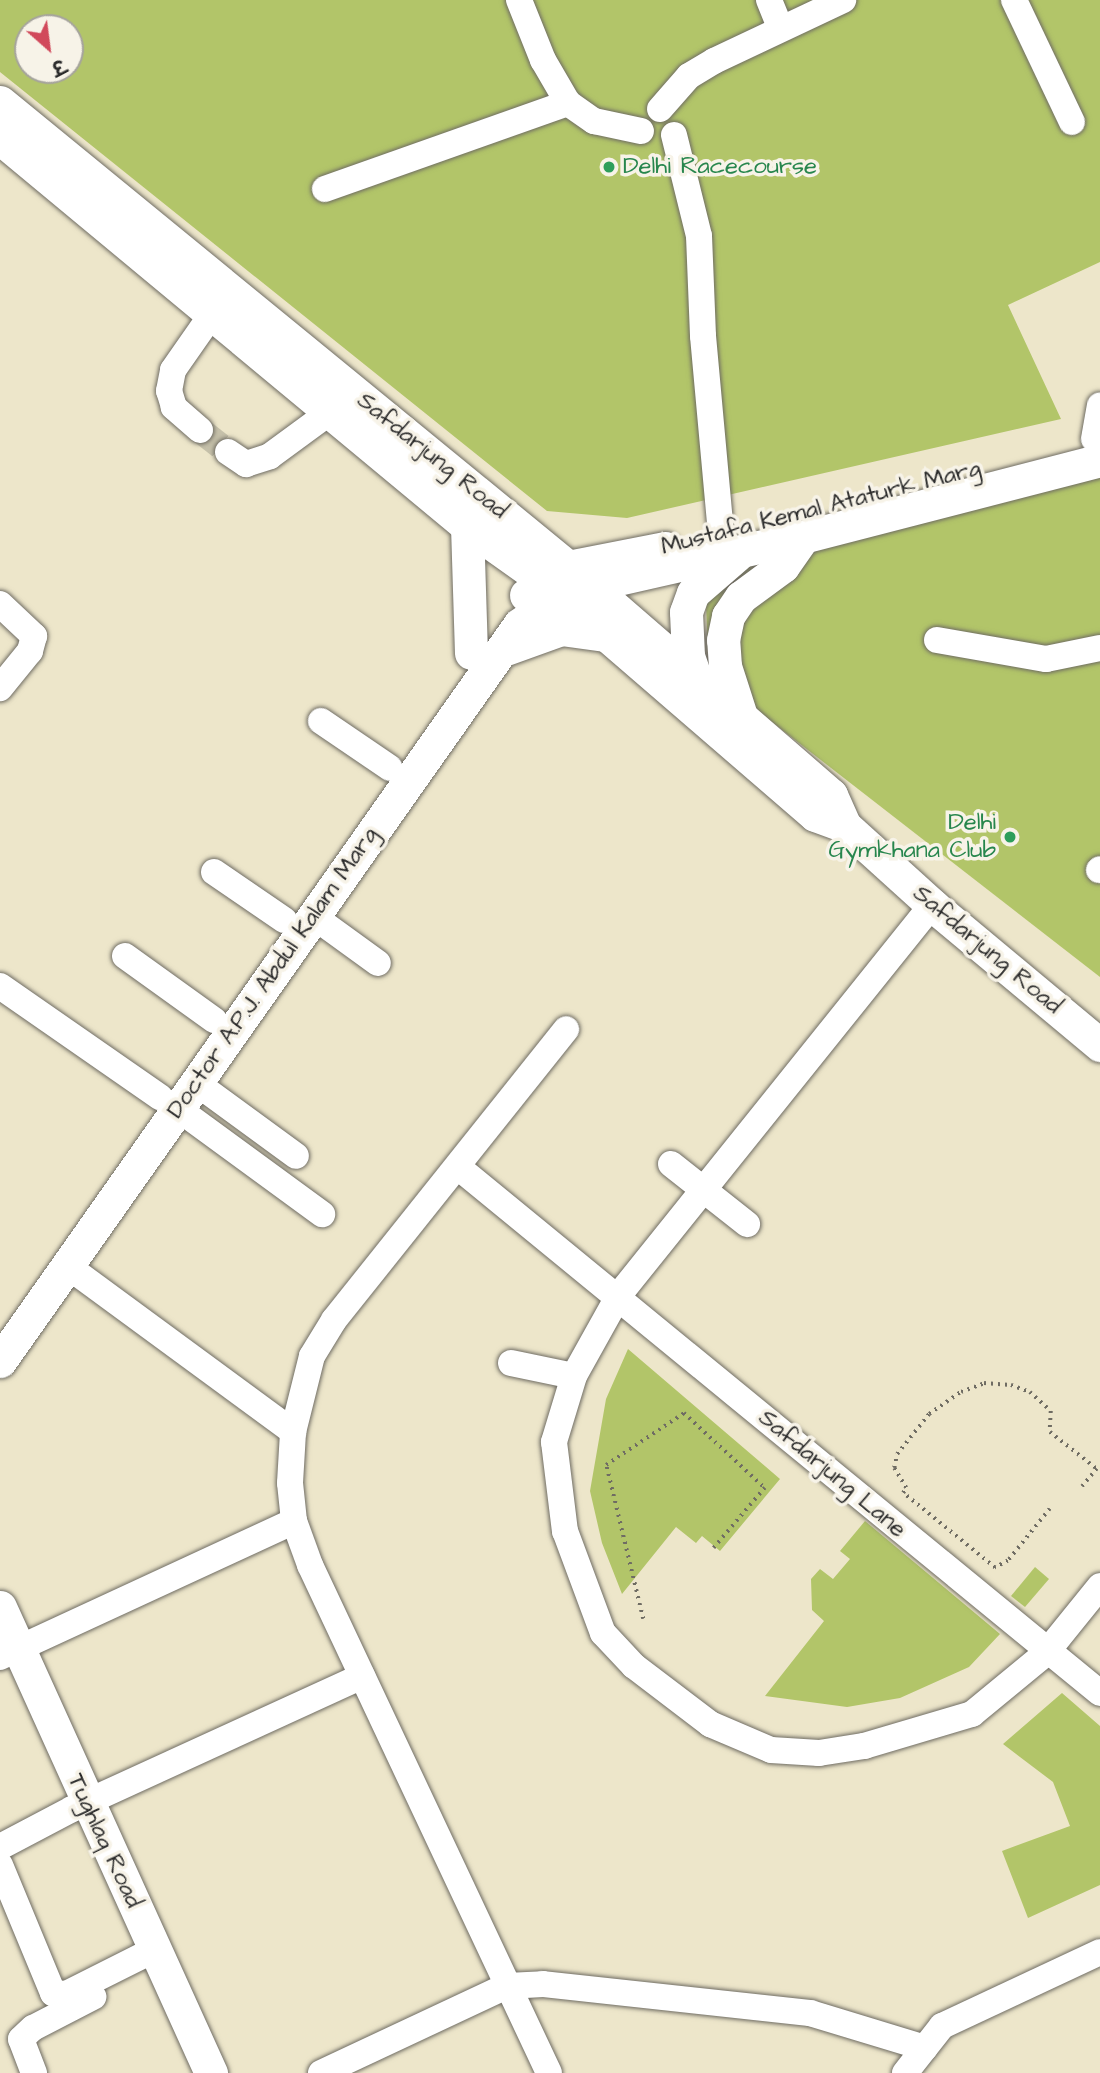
<!DOCTYPE html>
<html>
<head>
<meta charset="utf-8">
<style>
  body { margin:0 }
  #map { position:relative; width:1100px; height:2073px; overflow:hidden; background:#ede6ca; font-family:"Architects Daughter","Playpen Sans Deva",sans-serif }
  div>[style] { position:absolute }
  [style*='--x'] { left:calc(var(--x)*1px); top:calc(var(--y)*1px); width:calc(var(--w)*1px); rotate:calc(var(--a)*1deg) }
  .green>* { inset:0; background:#b2c569 }
  .minor-tunnel>* { height:26px; margin-top:-13px; transform-origin:0; background:repeating-linear-gradient(90deg,#c6c1aa 0 26px,transparent 0 39px) }
  .path>* { height:3.5px; margin-top:-1.75px; transform-origin:0; background:repeating-linear-gradient(90deg,#6f6c63 0 2px,transparent 0 7px) }
  .roads { filter:drop-shadow(0 0 2px #6f6c63) drop-shadow(0 0 2px #6f6c63) }
  .minor>* { height:26px; margin:-13px; padding:0 13px; transform-origin:13px; border-radius:13px; background:#fff }
  .major>* { height:33px; margin:-16.5px; padding:0 16.5px; transform-origin:16.5px; border-radius:16.5px; background:#fff }
  .dots>* { width:19px; height:19px; translate:-50% -50%; box-sizing:border-box; border:4px solid #f7f3e8; border-radius:50% }
  span { translate:-50% -50%; white-space:nowrap; text-align:center; line-height:1.15; -webkit-text-stroke:7px #f7f3e8; paint-order:stroke }
  .leisure-label { font-size:24px; color:#27864d }
  .left { translate:0 -50%; text-align:left }
  .right { translate:-100% -50%; text-align:right }
  .street-label { font-size:24px; color:#2b2b2b }
  .north { position:absolute; left:14px; top:14px; width:70px; height:70px; box-sizing:border-box; background:#f7f3e8; border:2px solid #a5a39c; border-radius:50%; rotate:152deg; font-size:19px; font-weight:700; line-height:28px; text-align:center; color:#2b2b2b }
  .north::after { content:''; display:block; margin:auto; width:24px; height:32px; background:#d1495b; clip-path:polygon(50% 0,100% 100%,50% 72%,0 100%) }
</style>
</head>
<body>
<div id="map">
  <div class="green">
    <div style="clip-path:polygon(evenodd,0 0,1100px 0,1100px 262px,1008px 305px,1061px 419px,627px 518px,547px 511px,0 72px,0 0,28px 28px,70px 28px,70px 70px,28px 70px,28px 28px)"></div>
    <div style="clip-path:polygon(1100px 475px,1100px 977px,741px 698px,708px 652px,706px 604px,742px 563px)"></div>
    <div style="clip-path:polygon(628px 1349px,780px 1479px,720px 1551px,702px 1536px,696px 1543px,676px 1527px,622px 1594px,602px 1543px,590px 1491px,606px 1399px)"></div>
    <div style="clip-path:polygon(865px 1521px,1000px 1634px,969px 1667px,900px 1698px,847px 1707px,765px 1696px,824px 1621px,812px 1610px,811px 1579px,820px 1569px,833px 1579px,850px 1559px,840px 1551px)"></div>
    <div style="clip-path:polygon(1035px 1567px,1049px 1579px,1025px 1607px,1011px 1596px)"></div>
    <div style="clip-path:polygon(1062px 1693px,1100px 1726px,1100px 1885px,1028px 1918px,1002px 1851px,1070px 1826px,1053px 1782px,1003px 1744px)"></div>
  </div>
  <div class="minor-tunnel">
    <div style="--x:200;--y:430;--w:36;--a:38"></div>
  </div>
  <div class="path">
    <div style="--x:1050;--y:1509;--w:67;--a:128.9"></div>
    <div style="--x:1008;--y:1561;--w:15;--a:152"></div>
    <div style="--x:995;--y:1568;--w:119;--a:-140.8"></div>
    <div style="--x:903;--y:1493;--w:6;--a:-59"></div>
    <div style="--x:906;--y:1488;--w:23;--a:-121"></div>
    <div style="--x:894;--y:1468;--w:14;--a:-78"></div>
    <div style="--x:897;--y:1454;--w:51;--a:-51.3"></div>
    <div style="--x:929;--y:1414;--w:39;--a:-35"></div>
    <div style="--x:961;--y:1392;--w:25;--a:-21"></div>
    <div style="--x:984;--y:1383;--w:27;--a:4"></div>
    <div style="--x:1011;--y:1385;--w:20;--a:20"></div>
    <div style="--x:1030;--y:1392;--w:28;--a:42"></div>
    <div style="--x:1051;--y:1411;--w:21;--a:93"></div>
    <div style="--x:1050;--y:1432;--w:60;--a:38.2"></div>
    <div style="--x:1097;--y:1469;--w:23;--a:130"></div>
    <div style="--x:643;--y:1619;--w:158;--a:-103.5"></div>
    <div style="--x:606;--y:1465;--w:94;--a:-33.7"></div>
    <div style="--x:684;--y:1413;--w:110;--a:42.8"></div>
    <div style="--x:765;--y:1488;--w:79;--a:130.4"></div>
  </div>
  <div class="roads">
    <div class="minor">
      <div style="--x:519;--y:0;--w:65;--a:68.2"></div>
      <div style="--x:543;--y:60;--w:50;--a:59.8"></div>
      <div style="--x:568;--y:103;--w:32;--a:35"></div>
      <div style="--x:594;--y:121;--w:48;--a:12"></div>
      <div style="--x:769;--y:0;--w:31;--a:68"></div>
      <div style="--x:1014;--y:0;--w:135;--a:64.6"></div>
      <div style="--x:660;--y:109;--w:44;--a:-48.7"></div>
      <div style="--x:689;--y:76;--w:29;--a:-31"></div>
      <div style="--x:714;--y:61;--w:143;--a:-25.3"></div>
      <div style="--x:674;--y:135;--w:104;--a:76.1"></div>
      <div style="--x:699;--y:236;--w:100;--a:87.7"></div>
      <div style="--x:703;--y:336;--w:199;--a:84.8"></div>
      <div style="--x:325;--y:189;--w:258;--a:-19.5"></div>
      <div style="--x:200;--y:430;--w:35;--a:-139"></div>
      <div style="--x:174;--y:407;--w:17;--a:-107"></div>
      <div style="--x:169;--y:391;--w:21;--a:-79"></div>
      <div style="--x:173;--y:370;--w:68;--a:-55.1"></div>
      <div style="--x:1094;--y:439;--w:34;--a:-80"></div>
      <div style="--x:228;--y:452;--w:22;--a:34"></div>
      <div style="--x:246;--y:464;--w:25;--a:-18"></div>
      <div style="--x:270;--y:456;--w:74;--a:-36.3"></div>
      <div style="--x:0;--y:604;--w:47;--a:43.3"></div>
      <div style="--x:34;--y:636;--w:16;--a:105"></div>
      <div style="--x:30;--y:651;--w:48;--a:129"></div>
      <div style="--x:937;--y:640;--w:111;--a:9.9"></div>
      <div style="--x:1046;--y:659;--w:55;--a:-11.5"></div>
      <div style="--x:321;--y:721;--w:83;--a:34.3"></div>
      <div style="--x:1099;--y:870;--w:1;--a:-45"></div>
      <div style="--x:214;--y:872;--w:85;--a:34.4"></div>
      <div style="--x:932;--y:905;--w:500;--a:128.75"></div>
      <div style="--x:619;--y:1295;--w:93;--a:119.1"></div>
      <div style="--x:574;--y:1376;--w:69;--a:106.9"></div>
      <div style="--x:554;--y:1442;--w:90;--a:83"></div>
      <div style="--x:565;--y:1531;--w:109;--a:69.6"></div>
      <div style="--x:603;--y:1633;--w:45;--a:46.8"></div>
      <div style="--x:634;--y:1666;--w:96;--a:37.3"></div>
      <div style="--x:710;--y:1724;--w:66;--a:23.1"></div>
      <div style="--x:771;--y:1750;--w:48;--a:3.6"></div>
      <div style="--x:819;--y:1753;--w:46;--a:-8.8"></div>
      <div style="--x:864;--y:1746;--w:113;--a:-16.5"></div>
      <div style="--x:972;--y:1714;--w:96;--a:-39.5"></div>
      <div style="--x:1046;--y:1653;--w:86;--a:-51.1"></div>
      <div style="--x:313;--y:916;--w:80;--a:35.9"></div>
      <div style="--x:125;--y:956;--w:110;--a:35.7"></div>
      <div style="--x:0;--y:986;--w:195;--a:34.8"></div>
      <div style="--x:195;--y:1082;--w:125;--a:36.2"></div>
      <div style="--x:177;--y:1108;--w:180;--a:36.2"></div>
      <div style="--x:671;--y:1164;--w:97;--a:38.3"></div>
      <div style="--x:458;--y:1167;--w:830;--a:39.33"></div>
      <div style="--x:66;--y:1265;--w:282;--a:36.3"></div>
      <div style="--x:511;--y:1363;--w:64;--a:11.7"></div>
      <div style="--x:294;--y:1521;--w:47;--a:70"></div>
      <div style="--x:310;--y:1565;--w:561;--a:64.8"></div>
      <div style="--x:0;--y:1657;--w:324;--a:-24.8"></div>
      <div style="--x:294;--y:1521;--w:38;--a:-96"></div>
      <div style="--x:290;--y:1483;--w:51;--a:-86.6"></div>
      <div style="--x:293;--y:1432;--w:78;--a:-76"></div>
      <div style="--x:312;--y:1356;--w:42;--a:-58.6"></div>
      <div style="--x:334;--y:1320;--w:372;--a:-51.4"></div>
      <div style="--x:0;--y:1847;--w:81;--a:-27.8"></div>
      <div style="--x:72;--y:1809;--w:319;--a:-24.6"></div>
      <div style="--x:0;--y:1865;--w:139;--a:67.5"></div>
      <div style="--x:53;--y:1993;--w:13;--a:4"></div>
      <div style="--x:66;--y:1994;--w:85;--a:-26.6"></div>
      <div style="--x:34;--y:2073;--w:36;--a:-111"></div>
      <div style="--x:21;--y:2039;--w:16;--a:-43"></div>
      <div style="--x:33;--y:2028;--w:68;--a:-27.3"></div>
      <div style="--x:321;--y:2073;--w:205;--a:-25.1"></div>
      <div style="--x:507;--y:1986;--w:36;--a:-3"></div>
      <div style="--x:543;--y:1984;--w:269;--a:6.2"></div>
      <div style="--x:810;--y:2013;--w:120;--a:16.9"></div>
      <div style="--x:905;--y:2073;--w:60;--a:-51.8"></div>
      <div style="--x:942;--y:2026;--w:174;--a:-25.1"></div>
    </div>
    <div class="major">
      <div style="--x:0;--y:102;--w:734;--a:39.31"></div>
      <div style="--x:568;--y:567;--w:348;--a:40.9"></div>
      <div style="--x:831;--y:795;--w:34;--a:66"></div>
      <div style="--x:845;--y:826;--w:118;--a:42.2"></div>
      <div style="--x:932;--y:905;--w:219;--a:39.8"></div>
      <div style="--x:0;--y:138;--w:607;--a:39.72"></div>
      <div style="--x:467;--y:526;--w:95;--a:35.5"></div>
      <div style="--x:544;--y:581;--w:358;--a:40.8"></div>
      <div style="--x:815;--y:815;--w:32;--a:20"></div>
      <div style="--x:467;--y:526;--w:127;--a:88.2"></div>
      <div style="--x:526;--y:595;--w:50;--a:-33.7"></div>
      <div style="--x:568;--y:567;--w:99;--a:-11.1"></div>
      <div style="--x:503;--y:650;--w:62;--a:-19.9"></div>
      <div style="--x:561;--y:629;--w:44;--a:7.8"></div>
      <div style="--x:697;--y:682;--w:28;--a:-109"></div>
      <div style="--x:688;--y:656;--w:44;--a:-92.6"></div>
      <div style="--x:686;--y:612;--w:20;--a:-70"></div>
      <div style="--x:693;--y:593;--w:58;--a:-40.8"></div>
      <div style="--x:742;--y:719;--w:56;--a:-107.8"></div>
      <div style="--x:725;--y:666;--w:26;--a:-94"></div>
      <div style="--x:723;--y:640;--w:25;--a:-78"></div>
      <div style="--x:728;--y:616;--w:23;--a:-56"></div>
      <div style="--x:741;--y:597;--w:52;--a:-36.4"></div>
      <div style="--x:783;--y:566;--w:35;--a:-55"></div>
      <div style="--x:0;--y:1361;--w:901;--a:-54.81"></div>
      <div style="--x:519;--y:625;--w:49;--a:-36.6"></div>
      <div style="--x:558;--y:596;--w:31;--a:-19"></div>
      <div style="--x:587;--y:586;--w:221;--a:-12.8"></div>
      <div style="--x:803;--y:537;--w:307;--a:-14.5"></div>
      <div style="--x:0;--y:1607;--w:512;--a:65.64"></div>
    </div>
  </div>
  <div class="dots">
    <div style="left:609px;top:167px;background:#2e9e5b"></div>
    <div style="left:1010px;top:837px;background:#2e9e5b"></div>
  </div>
  <div class="leisure-label">
    <span class="left" style="left:623px;top:167px">Delhi Racecourse</span>
    <span class="right" style="left:996px;top:837px">Delhi<br>Gymkhana Club</span>
  </div>
  <div class="street-label">
    <span style="left:432px;top:456px;rotate:39deg">Safdarjung Road</span>
    <span style="left:821px;top:508px;rotate:-14deg">Mustafa Kemal Ataturk Marg</span>
    <span style="left:987px;top:950px;rotate:40deg">Safdarjung Road</span>
    <span style="left:273px;top:973px;rotate:-55deg">Doctor A.P.J. Abdul Kalam Marg</span>
    <span style="left:832px;top:1474px;rotate:40deg">Safdarjung Lane</span>
    <span style="left:104px;top:1841px;rotate:65deg">Tughlaq Road</span>
  </div>
  <div class="north">उ</div>
</div>
</body>
</html>
